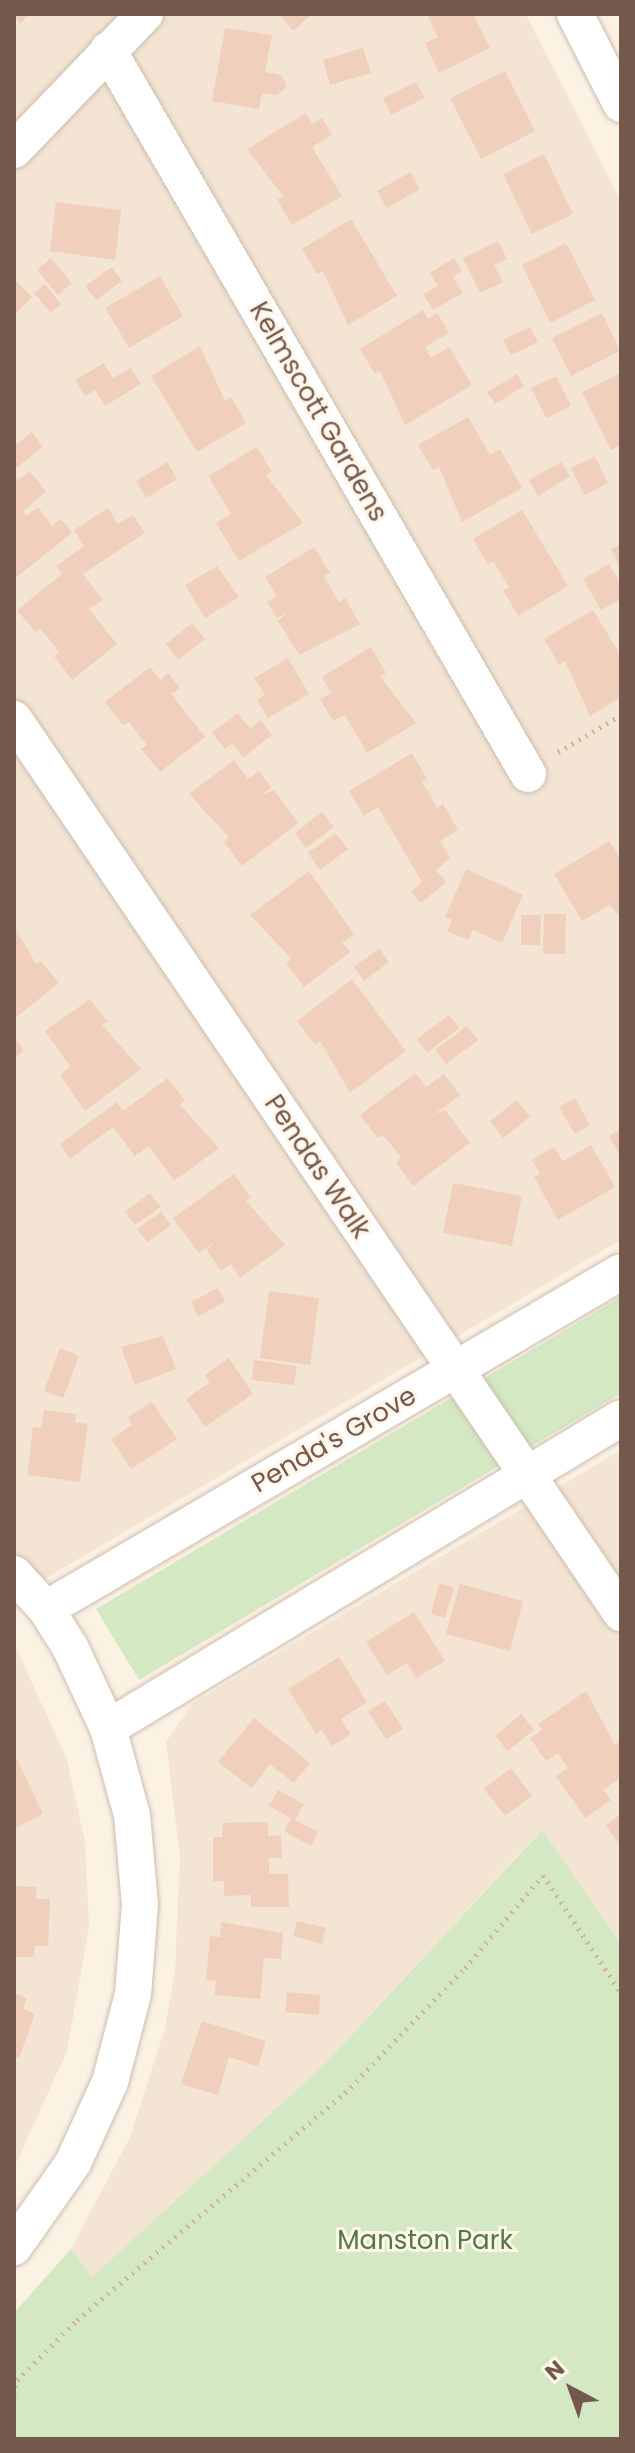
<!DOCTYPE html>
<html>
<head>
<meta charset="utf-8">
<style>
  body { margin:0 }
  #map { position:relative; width:635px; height:2453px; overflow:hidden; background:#fbf2e4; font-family:Poppins,sans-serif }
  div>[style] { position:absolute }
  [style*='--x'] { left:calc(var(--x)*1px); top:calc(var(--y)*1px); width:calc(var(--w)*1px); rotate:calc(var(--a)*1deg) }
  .residential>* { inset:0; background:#f3e4d3 }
  .green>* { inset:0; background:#d3e8c3 }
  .building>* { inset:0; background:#f0d0bd }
  .path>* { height:5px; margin-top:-2.5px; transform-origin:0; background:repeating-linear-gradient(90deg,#d4b4a0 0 2px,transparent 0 8px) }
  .roads { filter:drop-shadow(0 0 2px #cebcae) drop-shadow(0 0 2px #cebcae) }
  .street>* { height:36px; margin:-18px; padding:0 18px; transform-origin:18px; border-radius:18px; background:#fff }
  span { translate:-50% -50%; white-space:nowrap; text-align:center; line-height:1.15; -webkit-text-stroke:6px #fef6ea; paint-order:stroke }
  .street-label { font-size:26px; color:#73584b }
  .park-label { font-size:26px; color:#547843 }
  .frame { position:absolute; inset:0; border:16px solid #73584b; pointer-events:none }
  .north { position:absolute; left:531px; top:2349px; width:80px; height:80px; -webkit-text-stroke:6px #fef6ea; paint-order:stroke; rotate:319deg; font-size:22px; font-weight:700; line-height:32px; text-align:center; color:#73584b }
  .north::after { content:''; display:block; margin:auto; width:28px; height:36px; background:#73584b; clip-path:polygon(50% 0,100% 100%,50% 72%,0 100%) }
</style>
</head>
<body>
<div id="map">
  <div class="residential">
    <div style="clip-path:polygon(14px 14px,526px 14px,621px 202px,621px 1240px,14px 1597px)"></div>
    <div style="clip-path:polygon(621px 1450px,621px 1944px,541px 1830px,322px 2067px,92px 2278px,71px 2249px,130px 2137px,165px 2028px,175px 1971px,180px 1856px,166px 1742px,193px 1703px)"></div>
    <div style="clip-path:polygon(14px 1643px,67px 1760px,85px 1842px,89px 1927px,67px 2051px,14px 2168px)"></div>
  </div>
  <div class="green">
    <div style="clip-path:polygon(621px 1297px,621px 1393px,139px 1680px,96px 1609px)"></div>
    <div style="clip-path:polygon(542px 1830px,621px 1944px,621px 2439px,14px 2439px,14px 2313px,71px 2249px,92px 2277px,322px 2067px)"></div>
  </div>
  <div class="building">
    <div style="clip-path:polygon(14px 14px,30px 14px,20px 24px)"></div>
    <div style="clip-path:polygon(279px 14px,312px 14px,293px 31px)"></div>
    <div style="clip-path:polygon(427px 14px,473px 14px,490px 48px,439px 73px,425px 43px,438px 37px)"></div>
    <div style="clip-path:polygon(225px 28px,272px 35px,265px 72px,281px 75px,287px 86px,277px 95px,262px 93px,259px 109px,212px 101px)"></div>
    <div style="clip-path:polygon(363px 48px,371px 73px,330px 85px,323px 60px)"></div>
    <div style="clip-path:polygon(505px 71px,535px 131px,481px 159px,450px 98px)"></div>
    <div style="clip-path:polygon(416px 82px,425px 98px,391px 115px,383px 98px)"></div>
    <div style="clip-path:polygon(306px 113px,312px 124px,322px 118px,332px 135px,312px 147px,342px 196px,292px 225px,277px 200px,283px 196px,247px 149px)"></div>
    <div style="clip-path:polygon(544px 154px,573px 214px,532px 234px,503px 174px)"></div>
    <div style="clip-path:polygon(410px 172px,420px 189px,387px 208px,377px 191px)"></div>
    <div style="clip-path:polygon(56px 202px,121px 210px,115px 260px,50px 251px)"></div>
    <div style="clip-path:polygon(351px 219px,397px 296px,348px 325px,323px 271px,317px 274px,302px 249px)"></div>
    <div style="clip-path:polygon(498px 241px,507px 259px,494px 265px,503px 282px,480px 293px,463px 258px)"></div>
    <div style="clip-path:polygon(566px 243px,595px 300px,550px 323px,522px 265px)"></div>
    <div style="clip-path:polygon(51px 258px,72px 283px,58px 295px,37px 270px)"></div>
    <div style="clip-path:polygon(454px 258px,462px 271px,453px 277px,463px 293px,433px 310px,423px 294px,438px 286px,430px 273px)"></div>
    <div style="clip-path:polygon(112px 267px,122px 281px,96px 300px,85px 286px)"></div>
    <div style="clip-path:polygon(160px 276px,183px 316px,129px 348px,105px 308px)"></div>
    <div style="clip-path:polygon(14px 279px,32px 297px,14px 315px)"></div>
    <div style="clip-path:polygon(45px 284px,61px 304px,51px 313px,34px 293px)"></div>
    <div style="clip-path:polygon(423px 310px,428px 319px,437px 313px,449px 333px,425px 347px,431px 358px,449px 347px,472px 385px,405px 425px,380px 371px,375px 374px,360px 349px)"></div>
    <div style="clip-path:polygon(602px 313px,620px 351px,571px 376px,552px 338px)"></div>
    <div style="clip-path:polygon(530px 327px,538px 342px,511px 355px,503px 340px)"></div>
    <div style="clip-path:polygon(200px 346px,225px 401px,231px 397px,246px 423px,197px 452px,151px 376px)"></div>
    <div style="clip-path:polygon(104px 363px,113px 378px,131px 368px,141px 384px,105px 406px,95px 390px,85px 396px,75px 380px)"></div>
    <div style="clip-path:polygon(621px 373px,621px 445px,611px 450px,582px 392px)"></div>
    <div style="clip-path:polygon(517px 374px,524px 386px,495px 404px,487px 392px)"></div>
    <div style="clip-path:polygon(556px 376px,571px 406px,546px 418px,531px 388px)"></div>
    <div style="clip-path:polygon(468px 417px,490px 455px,500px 449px,522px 488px,462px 522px,439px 467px,433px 470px,418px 445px)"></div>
    <div style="clip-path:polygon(32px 432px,43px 447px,16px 468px,14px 446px)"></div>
    <div style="clip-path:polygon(257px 447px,272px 472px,266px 475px,303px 523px,239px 561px,216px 523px,231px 514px,208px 476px)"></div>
    <div style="clip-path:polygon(595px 456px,608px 483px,584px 495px,571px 468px)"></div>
    <div style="clip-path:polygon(167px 462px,177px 479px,146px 498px,136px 481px)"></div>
    <div style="clip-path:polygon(561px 462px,570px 476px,538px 496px,529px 480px)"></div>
    <div style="clip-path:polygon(30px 471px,46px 491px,23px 512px,26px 516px,38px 507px,52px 526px,61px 519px,72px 533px,14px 579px,14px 474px,18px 480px)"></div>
    <div style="clip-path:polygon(108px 508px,118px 524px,133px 515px,145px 533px,83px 574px,103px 600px,89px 609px,117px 644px,72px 680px,54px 656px,59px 652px,49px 639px,40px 629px,36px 633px,17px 610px,62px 574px,56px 566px,84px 546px,74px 530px)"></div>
    <div style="clip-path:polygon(522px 510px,568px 586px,518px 616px,503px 590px,509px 587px,493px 561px,488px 565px,473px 539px)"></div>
    <div style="clip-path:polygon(621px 544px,621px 568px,611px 549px)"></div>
    <div style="clip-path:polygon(314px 547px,330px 573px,324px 576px,331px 589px,339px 602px,345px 598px,360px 624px,299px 655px,278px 621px,287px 612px,277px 618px,267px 602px,277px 596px,265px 577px)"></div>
    <div style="clip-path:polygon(609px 564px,621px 584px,621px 599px,601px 610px,583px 579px)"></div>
    <div style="clip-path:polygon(217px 566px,239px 597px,205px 618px,185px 585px)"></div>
    <div style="clip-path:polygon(593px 610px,621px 656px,621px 697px,590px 716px,565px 661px,559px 665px,544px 639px)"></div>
    <div style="clip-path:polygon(192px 623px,205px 639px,178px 660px,166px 644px)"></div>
    <div style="clip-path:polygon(371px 647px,386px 673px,380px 676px,416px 723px,367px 753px,345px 715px,333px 721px,320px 699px,331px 693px,322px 677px)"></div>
    <div style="clip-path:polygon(288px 658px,309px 694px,268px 718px,257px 700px,265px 695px,254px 678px)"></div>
    <div style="clip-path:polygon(150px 667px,160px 680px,168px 673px,180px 688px,171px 694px,205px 737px,160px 772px,141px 749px,147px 745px,138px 734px,129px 722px,123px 725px,105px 702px)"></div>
    <div style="clip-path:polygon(238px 713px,250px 729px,261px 720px,272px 735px,243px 758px,232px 743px,225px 749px,212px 733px)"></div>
    <div style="clip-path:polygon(412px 753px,427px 779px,422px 782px,430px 795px,437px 808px,443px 804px,458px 830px,440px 841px,450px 858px,436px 870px,446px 882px,421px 903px,411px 892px,422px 882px,378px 807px,364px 816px,349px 791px)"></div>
    <div style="clip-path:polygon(234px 760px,248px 779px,259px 771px,271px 787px,261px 796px,274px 790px,298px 823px,242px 866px,224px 842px,229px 837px,189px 794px)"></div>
    <div style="clip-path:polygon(322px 812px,334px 827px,306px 848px,295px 833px)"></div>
    <div style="clip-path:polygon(335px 833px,348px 849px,320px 870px,308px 853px)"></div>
    <div style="clip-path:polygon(609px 841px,621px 861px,621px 918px,610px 905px,582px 921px,554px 874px)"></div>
    <div style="clip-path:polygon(466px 869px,523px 895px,502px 943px,473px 930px,468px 940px,447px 931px,452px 920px,445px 917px)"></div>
    <div style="clip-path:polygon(309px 871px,354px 934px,342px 943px,350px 952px,304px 987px,286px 963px,291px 958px,250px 915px)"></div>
    <div style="clip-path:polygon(544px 914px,566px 914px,565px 954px,543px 954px)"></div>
    <div style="clip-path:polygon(521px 915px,541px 915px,540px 945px,521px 945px)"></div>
    <div style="clip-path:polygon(14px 926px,36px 964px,41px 961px,59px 983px,15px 1018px)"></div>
    <div style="clip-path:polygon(379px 948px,389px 962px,364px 981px,354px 967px)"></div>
    <div style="clip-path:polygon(352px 979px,406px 1051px,350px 1093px,320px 1041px,315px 1045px,297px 1021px)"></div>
    <div style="clip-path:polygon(90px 999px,107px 1022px,102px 1025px,141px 1069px,85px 1111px,60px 1075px,70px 1066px,45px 1031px)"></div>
    <div style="clip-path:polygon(449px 1015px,459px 1028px,427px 1053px,417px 1039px)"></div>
    <div style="clip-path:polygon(467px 1026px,478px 1040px,446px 1064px,435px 1050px)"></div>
    <div style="clip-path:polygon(14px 1037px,24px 1050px,14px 1059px)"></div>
    <div style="clip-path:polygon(415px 1073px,426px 1087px,444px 1074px,460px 1095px,432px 1116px,445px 1110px,470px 1143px,413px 1186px,396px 1162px,401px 1158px,392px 1146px,383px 1135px,378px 1138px,360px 1115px)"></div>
    <div style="clip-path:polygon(168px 1078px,185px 1101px,180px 1105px,219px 1148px,174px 1181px,149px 1146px,135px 1156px,113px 1127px,70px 1159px,60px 1144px,117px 1102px,123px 1111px)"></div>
    <div style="clip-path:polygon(575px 1098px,590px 1125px,575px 1134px,559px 1107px)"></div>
    <div style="clip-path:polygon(517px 1100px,530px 1117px,503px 1138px,490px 1121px)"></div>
    <div style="clip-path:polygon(621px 1129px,621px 1158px,609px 1136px)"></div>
    <div style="clip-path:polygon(591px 1145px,615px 1187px,558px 1220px,534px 1177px,540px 1174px,532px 1160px,554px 1147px,563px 1161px)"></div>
    <div style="clip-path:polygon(234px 1174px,251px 1198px,246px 1201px,285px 1245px,240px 1278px,231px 1264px,221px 1271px,207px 1250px,214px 1242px,199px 1253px,173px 1218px)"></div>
    <div style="clip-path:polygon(453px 1183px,522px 1196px,512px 1246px,443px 1233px)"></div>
    <div style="clip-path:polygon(150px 1193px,161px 1207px,135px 1225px,125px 1212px)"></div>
    <div style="clip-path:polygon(161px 1212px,171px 1225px,147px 1242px,137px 1229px)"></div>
    <div style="clip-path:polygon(218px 1288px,225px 1302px,198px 1316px,191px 1302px)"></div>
    <div style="clip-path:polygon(269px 1291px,319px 1298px,310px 1365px,260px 1358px)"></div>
    <div style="clip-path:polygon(163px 1336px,176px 1369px,135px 1385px,121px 1347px)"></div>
    <div style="clip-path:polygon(60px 1348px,79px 1356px,63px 1398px,44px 1391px)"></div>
    <div style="clip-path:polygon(229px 1358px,253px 1394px,205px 1427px,186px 1399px,210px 1382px,205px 1375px)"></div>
    <div style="clip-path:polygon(254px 1360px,297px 1366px,294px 1385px,252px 1380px)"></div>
    <div style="clip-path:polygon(152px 1402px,177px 1439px,131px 1469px,111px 1439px,132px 1425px,128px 1417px)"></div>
    <div style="clip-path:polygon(44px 1410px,76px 1414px,75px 1422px,88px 1424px,80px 1482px,27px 1475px,33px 1427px,41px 1428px)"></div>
    <div style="clip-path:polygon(439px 1583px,454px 1587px,445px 1618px,431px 1614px)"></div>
    <div style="clip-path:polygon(460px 1584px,523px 1601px,510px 1651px,446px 1634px)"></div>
    <div style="clip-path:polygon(414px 1612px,445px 1661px,416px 1678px,407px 1663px,387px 1675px,366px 1642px)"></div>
    <div style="clip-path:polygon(339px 1657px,367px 1702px,341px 1719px,351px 1734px,332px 1746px,322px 1730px,316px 1734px,288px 1689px)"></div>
    <div style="clip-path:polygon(586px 1691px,615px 1745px,621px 1740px,621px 1777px,603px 1790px,611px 1800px,585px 1818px,556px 1776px,568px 1768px,558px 1753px,546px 1761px,530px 1738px,542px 1730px,538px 1724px)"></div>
    <div style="clip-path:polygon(385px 1701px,403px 1729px,386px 1739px,368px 1711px)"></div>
    <div style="clip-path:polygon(521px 1714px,534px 1730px,508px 1751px,495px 1736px)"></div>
    <div style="clip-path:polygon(254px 1718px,310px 1763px,294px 1783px,270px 1764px,252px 1788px,218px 1762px)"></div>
    <div style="clip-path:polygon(14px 1753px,43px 1814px,14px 1829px)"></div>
    <div style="clip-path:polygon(511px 1768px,532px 1796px,505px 1816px,484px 1789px)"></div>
    <div style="clip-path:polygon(278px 1790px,304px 1804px,295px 1820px,318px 1832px,311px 1846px,284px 1831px,291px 1818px,269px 1806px)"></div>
    <div style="clip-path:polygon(621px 1814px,621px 1847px,606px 1825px)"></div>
    <div style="clip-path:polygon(268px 1822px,268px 1836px,281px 1835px,282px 1858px,269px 1858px,269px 1874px,288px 1874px,289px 1907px,251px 1907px,251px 1895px,224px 1896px,224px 1881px,213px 1881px,213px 1837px,222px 1837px,223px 1823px)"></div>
    <div style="clip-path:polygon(14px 1886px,37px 1887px,36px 1899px,50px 1899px,48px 1946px,35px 1946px,34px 1957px,14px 1957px)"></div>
    <div style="clip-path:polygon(297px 1921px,326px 1928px,322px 1944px,293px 1936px)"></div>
    <div style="clip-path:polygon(221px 1922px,283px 1933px,281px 1959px,264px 1958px,260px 1999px,215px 1995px,216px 1981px,206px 1980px,210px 1936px,220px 1937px)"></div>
    <div style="clip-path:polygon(287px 1992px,320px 1995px,319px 2015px,285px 2012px)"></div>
    <div style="clip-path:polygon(14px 1993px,27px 1998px,23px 2009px,35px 2014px,19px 2058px,14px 2056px)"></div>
    <div style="clip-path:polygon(202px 2021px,266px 2041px,258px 2066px,229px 2057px,218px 2095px,181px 2084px)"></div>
  </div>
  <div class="path">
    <div style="--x:558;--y:752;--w:73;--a:-30.4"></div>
    <div style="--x:14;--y:2395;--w:15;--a:-79"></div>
    <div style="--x:17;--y:2380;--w:85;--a:-45"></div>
    <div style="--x:77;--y:2320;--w:351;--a:-40.3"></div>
    <div style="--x:345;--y:2093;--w:173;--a:-46.2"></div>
    <div style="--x:465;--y:1968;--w:121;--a:-50"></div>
    <div style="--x:543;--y:1875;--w:141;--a:56.5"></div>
  </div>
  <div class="roads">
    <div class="street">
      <div style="--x:575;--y:14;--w:101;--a:62.9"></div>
      <div style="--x:108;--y:50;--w:837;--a:59.88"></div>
      <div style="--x:14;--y:150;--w:189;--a:-46.1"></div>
      <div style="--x:14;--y:719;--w:1081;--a:55.82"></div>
      <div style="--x:14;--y:1574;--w:47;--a:47.6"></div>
      <div style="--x:46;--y:1609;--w:45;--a:57.7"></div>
      <div style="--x:70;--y:1647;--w:89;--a:64.9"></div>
      <div style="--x:108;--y:1728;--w:90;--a:74.6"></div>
      <div style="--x:132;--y:1815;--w:89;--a:84.9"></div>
      <div style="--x:140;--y:1904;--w:90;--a:94.4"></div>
      <div style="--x:133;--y:1994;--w:91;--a:104.6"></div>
      <div style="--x:110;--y:2082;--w:89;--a:114.6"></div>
      <div style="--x:73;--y:2163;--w:103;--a:125.1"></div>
      <div style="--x:46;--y:1609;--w:666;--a:-30.37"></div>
      <div style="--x:108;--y:1728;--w:599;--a:-31.14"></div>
    </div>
  </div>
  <div class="street-label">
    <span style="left:318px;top:412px;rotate:60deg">Kelmscott Gardens</span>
    <span style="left:317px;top:1167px;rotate:56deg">Pendas Walk</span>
    <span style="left:334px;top:1440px;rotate:-30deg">Penda's Grove</span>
  </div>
  <div class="park-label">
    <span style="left:425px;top:2241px">Manston Park</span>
  </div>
  <div class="frame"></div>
  <div class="north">N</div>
</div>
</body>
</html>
